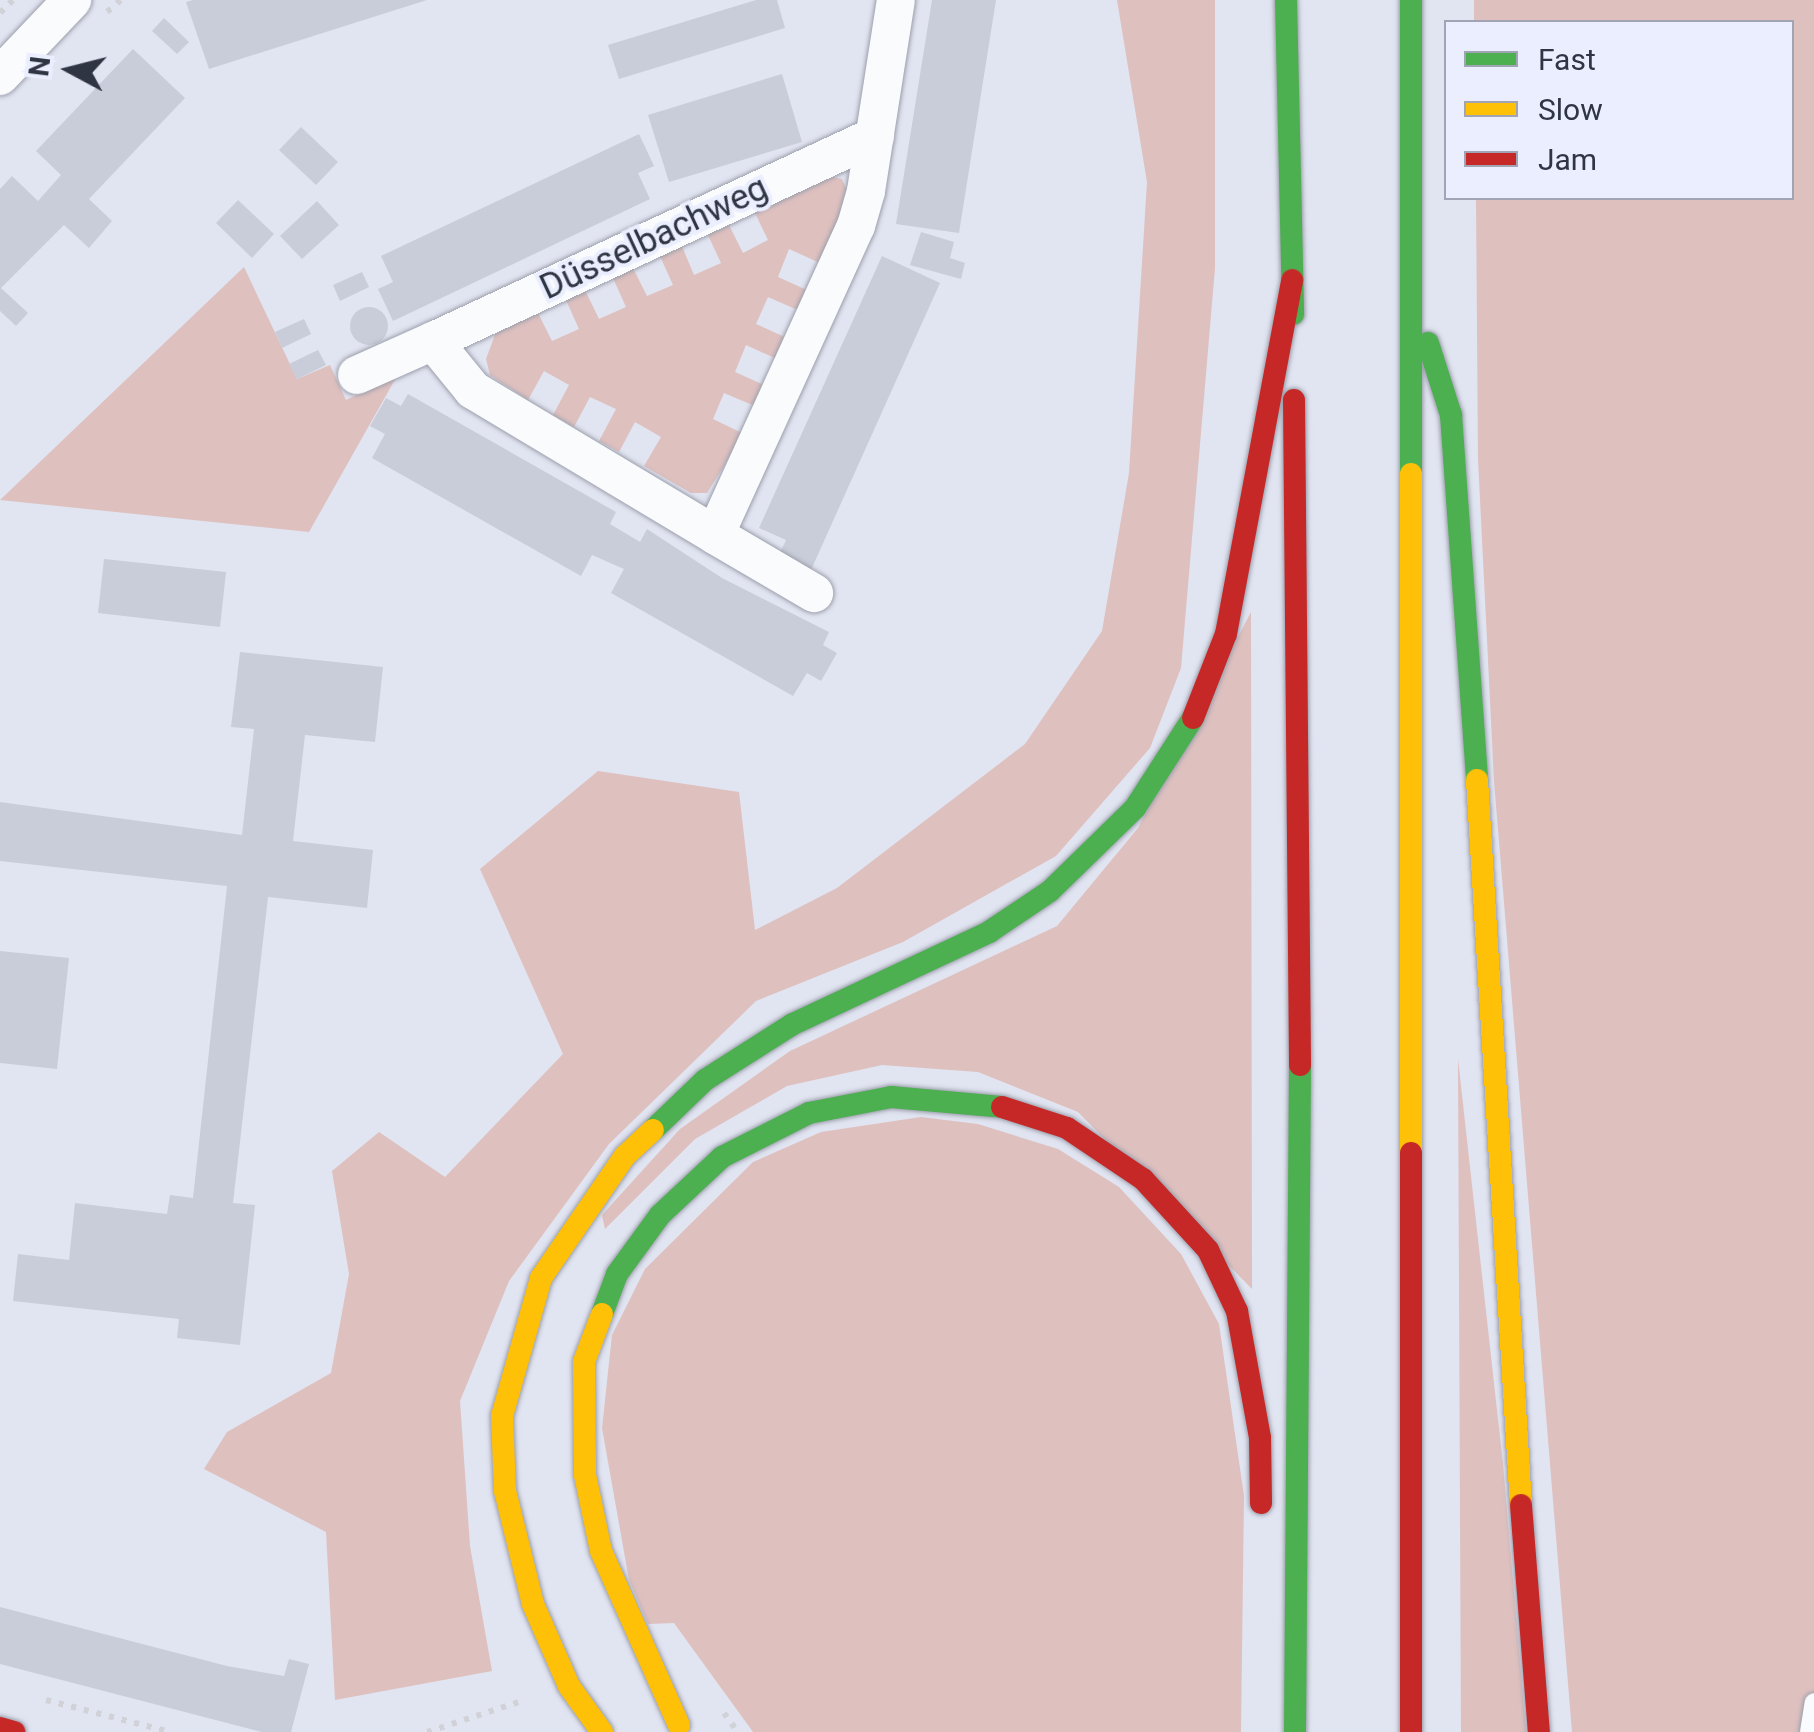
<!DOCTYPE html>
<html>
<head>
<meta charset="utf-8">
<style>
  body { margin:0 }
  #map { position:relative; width:1814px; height:1732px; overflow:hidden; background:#e1e4f1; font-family:Roboto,sans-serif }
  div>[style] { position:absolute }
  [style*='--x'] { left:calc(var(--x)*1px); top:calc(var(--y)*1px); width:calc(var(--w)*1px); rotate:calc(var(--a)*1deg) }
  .green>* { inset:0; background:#dec0bf }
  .building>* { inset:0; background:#c9cdda }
  .round { border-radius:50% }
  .path>* { height:6px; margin-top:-3px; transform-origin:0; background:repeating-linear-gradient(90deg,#d1d2d7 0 5px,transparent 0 13px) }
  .roads { filter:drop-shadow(0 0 2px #9c9fab) drop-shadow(0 0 2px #9c9fab) }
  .lane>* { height:18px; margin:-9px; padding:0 9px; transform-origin:9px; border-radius:9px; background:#fafbfd }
  .street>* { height:38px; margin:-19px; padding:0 19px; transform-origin:19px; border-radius:19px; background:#fafbfd }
  .fast>* { height:22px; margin:-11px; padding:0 11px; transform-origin:11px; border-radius:11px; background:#4caf50 }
  .slow>* { height:22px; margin:-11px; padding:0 11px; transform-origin:11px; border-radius:11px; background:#ffc107 }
  .jam>* { height:22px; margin:-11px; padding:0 11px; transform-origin:11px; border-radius:11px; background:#c62828 }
  span { translate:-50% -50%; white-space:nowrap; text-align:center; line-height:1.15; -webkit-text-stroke:8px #eaeefe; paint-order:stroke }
  .street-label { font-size:35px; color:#303544 }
  .legend { position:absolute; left:1444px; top:20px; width:350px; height:180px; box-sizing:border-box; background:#eaeefe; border:2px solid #a0a4b4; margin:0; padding:12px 18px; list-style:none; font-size:30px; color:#303544 }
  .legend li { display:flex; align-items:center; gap:20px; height:50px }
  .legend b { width:50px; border:2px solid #a0a4b4 }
  .north { position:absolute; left:20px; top:20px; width:100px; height:100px; -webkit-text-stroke:8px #eaeefe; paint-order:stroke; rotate:277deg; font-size:28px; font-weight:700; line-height:40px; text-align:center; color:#303544 }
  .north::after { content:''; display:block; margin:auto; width:35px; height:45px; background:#303544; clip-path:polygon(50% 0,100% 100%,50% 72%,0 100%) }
</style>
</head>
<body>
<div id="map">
  <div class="green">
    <div style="clip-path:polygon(1117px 0,1215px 0,1215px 268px,1181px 668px,1150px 748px,1056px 856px,903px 942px,756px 1001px,609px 1144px,509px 1281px,460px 1401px,470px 1546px,492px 1671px,335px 1700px,326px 1532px,204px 1469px,227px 1432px,331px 1373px,349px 1274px,332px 1171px,379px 1132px,445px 1177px,563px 1054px,480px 869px,598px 771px,739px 792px,755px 930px,837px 888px,1025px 744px,1102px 631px,1129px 473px,1147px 182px)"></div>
    <div style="clip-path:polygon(1474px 0,1814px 0,1814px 1732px,1572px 1732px,1494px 781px,1478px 459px,1476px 198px,1792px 198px,1792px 22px,1474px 22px)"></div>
    <div style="clip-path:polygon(825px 175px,842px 179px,847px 190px,839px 222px,822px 264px,789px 249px,778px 277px,809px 291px,800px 311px,768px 297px,756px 324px,787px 338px,777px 359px,746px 345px,735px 372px,766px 386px,757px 407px,724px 393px,713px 419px,744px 434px,707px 493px,691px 493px,644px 466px,661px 437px,635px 422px,619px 452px,599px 441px,616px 409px,590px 397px,574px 427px,553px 415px,569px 385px,544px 371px,528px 400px,490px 375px,486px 359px,496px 332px,537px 311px,552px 341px,579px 329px,565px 298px,584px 288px,599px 319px,626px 307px,612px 276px,632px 266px,647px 296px,673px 285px,659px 254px,681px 244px,694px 275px,721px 263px,706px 231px,727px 221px,743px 253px,768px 240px,753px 209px)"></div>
    <div style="clip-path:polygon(244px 267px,297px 379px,330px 365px,346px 400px,397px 376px,309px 532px,0 500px)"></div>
    <div style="clip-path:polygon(1251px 612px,1252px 1289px,1078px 1112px,978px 1072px,882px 1065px,787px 1086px,695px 1139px,605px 1229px,602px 1215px,680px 1129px,790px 1051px,1057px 926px,1138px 828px)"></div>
    <div style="clip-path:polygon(1458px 1059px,1503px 1464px,1526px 1732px,1461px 1732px)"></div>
    <div style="clip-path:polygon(921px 1117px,978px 1124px,1058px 1149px,1119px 1187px,1181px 1254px,1219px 1324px,1244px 1496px,1241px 1732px,753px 1732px,674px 1623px,648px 1624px,629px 1580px,602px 1428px,612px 1335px,645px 1269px,753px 1162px,821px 1132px)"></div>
  </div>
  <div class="building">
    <div style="clip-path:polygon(427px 0,209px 69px,186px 2px,193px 0)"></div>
    <div style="clip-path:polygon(756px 0,777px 0,785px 28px,619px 79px,608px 45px)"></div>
    <div style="clip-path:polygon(932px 0,996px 0,959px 233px,896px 224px)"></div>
    <div style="clip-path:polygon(164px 18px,189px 42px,177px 54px,152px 31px)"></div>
    <div style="clip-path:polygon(133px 49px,185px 98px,89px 199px,112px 221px,89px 248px,64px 225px,1px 288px,28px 313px,16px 326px,0 311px,0 189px,12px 176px,38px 201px,61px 175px,36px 151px)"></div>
    <div style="clip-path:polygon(782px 74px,802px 142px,669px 182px,648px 115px)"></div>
    <div style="clip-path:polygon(301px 127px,338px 162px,316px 185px,279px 150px)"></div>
    <div style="clip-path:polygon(639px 134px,654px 166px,638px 173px,650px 199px,393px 321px,378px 289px,393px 282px,381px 256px)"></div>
    <div style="clip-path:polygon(238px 200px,274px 234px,252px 258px,216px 223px)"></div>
    <div style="clip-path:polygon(317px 201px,339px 225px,302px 259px,280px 236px)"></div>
    <div style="clip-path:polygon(921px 232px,954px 242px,950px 258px,965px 263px,961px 279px,910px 265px)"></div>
    <div style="clip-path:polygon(882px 256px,940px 283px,811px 570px,779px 555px,786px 540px,759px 528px)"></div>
    <div style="clip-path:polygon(362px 272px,369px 287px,340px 301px,333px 285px)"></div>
    <div class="round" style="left:350px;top:307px;width:38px;height:38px"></div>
    <div style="clip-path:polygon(304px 319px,311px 334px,282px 348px,275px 332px)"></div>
    <div style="clip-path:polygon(318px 350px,326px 365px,297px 379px,289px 364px)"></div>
    <div style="clip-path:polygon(408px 394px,616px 512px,610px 524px,640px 542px,647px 529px,722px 578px,829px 632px,823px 645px,837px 653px,821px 681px,807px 673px,793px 696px,611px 593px,624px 569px,592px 555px,581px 576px,372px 458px,385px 434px,370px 426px,386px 398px,401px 406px)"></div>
    <div style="clip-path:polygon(104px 559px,226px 572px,220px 627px,98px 613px)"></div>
    <div style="clip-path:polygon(240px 652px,383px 667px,375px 742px,305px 735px,293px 841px,373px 850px,367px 908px,268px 897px,233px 1203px,255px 1205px,240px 1345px,177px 1338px,179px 1319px,13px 1301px,18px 1254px,69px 1260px,75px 1203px,167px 1214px,170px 1195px,193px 1198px,227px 886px,0 861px,0 802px,242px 835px,254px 729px,231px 727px)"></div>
    <div style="clip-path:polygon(0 951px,69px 958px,57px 1069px,0 1063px)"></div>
    <div style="clip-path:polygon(0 1607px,227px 1666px,284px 1676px,289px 1659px,309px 1664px,291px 1732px,262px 1732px,0 1664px)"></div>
  </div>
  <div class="path">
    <div style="--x:107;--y:12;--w:18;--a:-41"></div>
    <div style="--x:0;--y:13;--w:18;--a:-45"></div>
    <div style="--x:46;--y:1700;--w:129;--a:14.4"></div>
    <div style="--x:724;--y:1713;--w:24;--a:54"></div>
    <div style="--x:427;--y:1732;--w:103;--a:-18.1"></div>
  </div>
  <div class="roads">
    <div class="lane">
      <div style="--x:1809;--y:1732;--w:30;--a:-81"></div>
    </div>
    <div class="street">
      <div style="--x:0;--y:76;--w:105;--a:-46.5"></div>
      <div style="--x:875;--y:136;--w:487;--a:155.1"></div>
      <div style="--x:433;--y:341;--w:63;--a:50.8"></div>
      <div style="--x:473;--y:390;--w:282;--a:30.9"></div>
      <div style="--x:715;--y:535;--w:340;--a:-65.5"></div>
      <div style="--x:856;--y:226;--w:36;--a:-74"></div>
      <div style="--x:866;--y:191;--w:193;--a:-81.1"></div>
      <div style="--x:357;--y:375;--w:83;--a:-24.1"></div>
      <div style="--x:715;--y:535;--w:115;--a:30.4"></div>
    </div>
    <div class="fast">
      <div style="--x:1286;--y:0;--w:314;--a:88.7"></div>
      <div style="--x:1411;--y:0;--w:474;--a:90"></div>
      <div style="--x:1428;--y:343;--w:76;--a:72.3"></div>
      <div style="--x:1451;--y:415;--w:366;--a:85.9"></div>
      <div style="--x:653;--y:1130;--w:72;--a:-43.9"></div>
      <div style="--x:705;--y:1080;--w:104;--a:-32.5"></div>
      <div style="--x:793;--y:1024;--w:217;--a:-25.1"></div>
      <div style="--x:989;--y:932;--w:73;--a:-33.9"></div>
      <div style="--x:1050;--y:891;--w:119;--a:-44.3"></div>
      <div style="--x:1135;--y:808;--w:107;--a:-57.2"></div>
      <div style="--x:602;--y:1314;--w:43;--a:-69.4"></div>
      <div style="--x:617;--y:1274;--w:73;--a:-53.9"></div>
      <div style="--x:660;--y:1215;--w:85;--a:-43.1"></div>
      <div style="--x:722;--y:1157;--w:97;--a:-26.8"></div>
      <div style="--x:809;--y:1113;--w:84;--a:-11"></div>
      <div style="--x:891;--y:1097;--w:111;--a:5.1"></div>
      <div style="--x:1295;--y:1732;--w:667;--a:-89.57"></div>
    </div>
    <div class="slow">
      <div style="--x:1411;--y:474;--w:679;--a:90"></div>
      <div style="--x:1477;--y:780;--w:726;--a:86.53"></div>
      <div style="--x:602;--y:1314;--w:51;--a:110.6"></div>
      <div style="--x:584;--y:1362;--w:113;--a:89.5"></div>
      <div style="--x:585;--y:1475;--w:78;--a:78.1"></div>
      <div style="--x:601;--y:1551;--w:191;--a:65.9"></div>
      <div style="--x:602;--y:1732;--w:57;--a:-125.7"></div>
      <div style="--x:569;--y:1686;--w:90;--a:-113.7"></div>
      <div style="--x:533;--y:1604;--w:116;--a:-103.9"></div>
      <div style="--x:505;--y:1491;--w:75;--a:-92.3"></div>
      <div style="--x:502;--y:1416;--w:143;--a:-74.2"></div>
      <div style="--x:541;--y:1278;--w:148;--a:-55.5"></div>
      <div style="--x:625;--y:1156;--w:38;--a:-43"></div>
    </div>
    <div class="jam">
      <div style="--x:1294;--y:400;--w:665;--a:89.48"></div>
      <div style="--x:1193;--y:718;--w:90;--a:-68.6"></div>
      <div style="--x:1226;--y:634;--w:360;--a:-79.4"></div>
      <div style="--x:1002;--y:1107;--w:68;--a:17.9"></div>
      <div style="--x:1067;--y:1128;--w:92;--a:33.9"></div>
      <div style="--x:1143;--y:1179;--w:96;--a:47.5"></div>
      <div style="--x:1208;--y:1250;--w:68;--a:64.6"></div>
      <div style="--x:1237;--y:1311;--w:129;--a:79.7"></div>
      <div style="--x:1260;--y:1438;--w:65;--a:89.1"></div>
      <div style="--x:1411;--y:1153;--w:579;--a:90"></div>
      <div style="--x:1521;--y:1505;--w:228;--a:85.5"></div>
      <div style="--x:0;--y:1728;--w:15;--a:16"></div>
    </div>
  </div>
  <div class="street-label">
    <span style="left:654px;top:238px;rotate:-25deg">Düsselbachweg</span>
  </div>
  <ul class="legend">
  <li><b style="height:12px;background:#4caf50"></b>Fast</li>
  <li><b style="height:12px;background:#ffc107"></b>Slow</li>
  <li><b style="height:12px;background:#c62828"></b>Jam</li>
  </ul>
  <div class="north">N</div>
</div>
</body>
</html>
